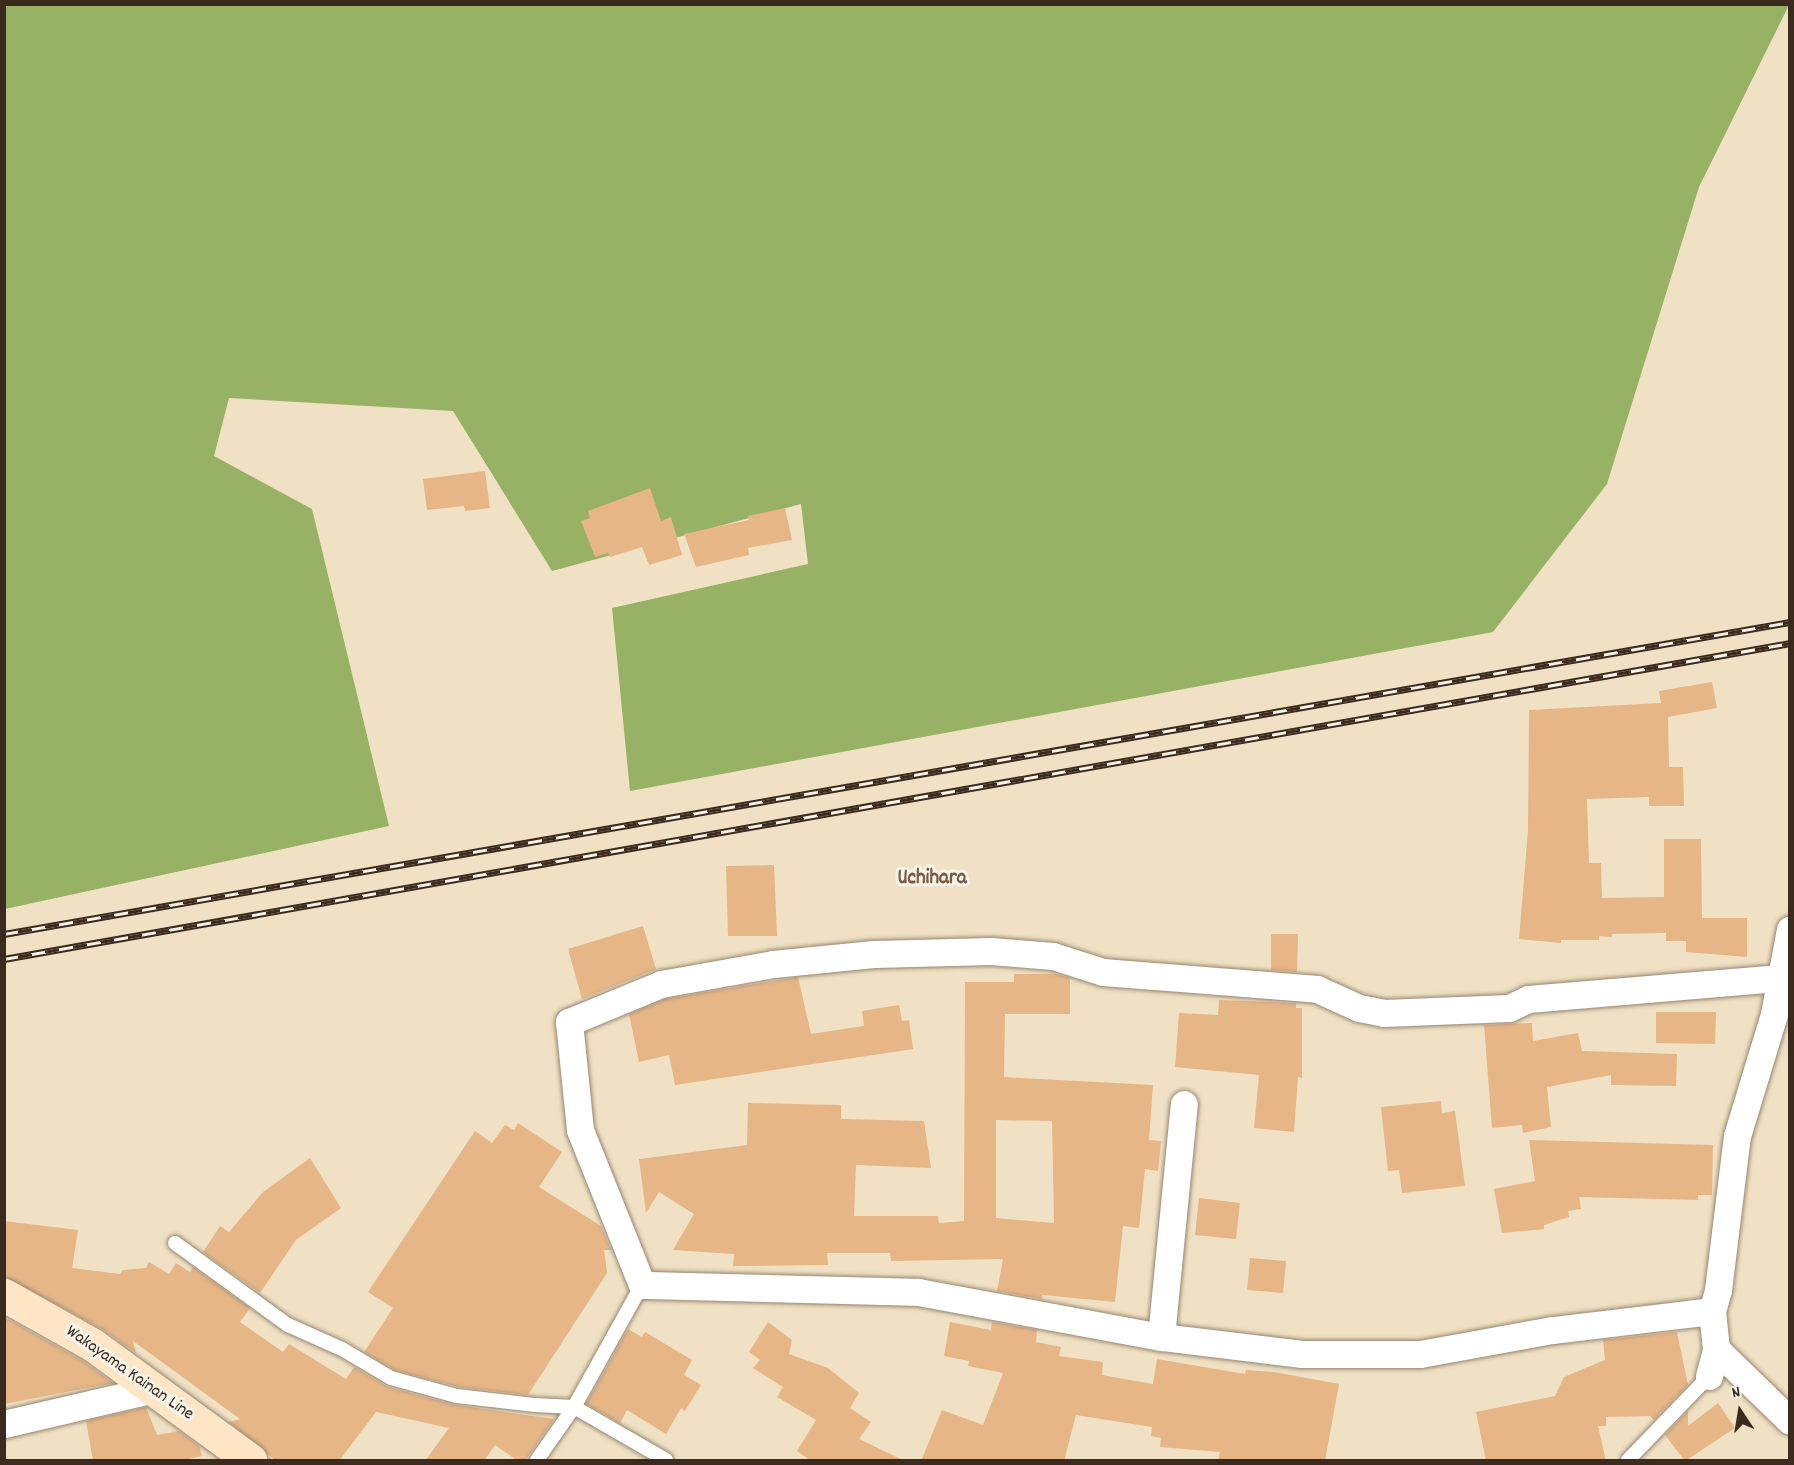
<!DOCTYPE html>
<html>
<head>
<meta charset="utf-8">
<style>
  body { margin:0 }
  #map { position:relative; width:1794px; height:1465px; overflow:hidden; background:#f0e1c4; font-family:Dekko,sans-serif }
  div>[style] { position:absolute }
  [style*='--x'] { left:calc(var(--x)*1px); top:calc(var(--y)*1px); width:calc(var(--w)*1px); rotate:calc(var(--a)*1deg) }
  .forest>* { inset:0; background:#98b265 }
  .building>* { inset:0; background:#e6b687 }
  .roads { filter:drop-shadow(0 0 2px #968671) drop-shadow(0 0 2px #968671) }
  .service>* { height:14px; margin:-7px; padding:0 7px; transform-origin:7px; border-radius:7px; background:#fff }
  .minor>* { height:27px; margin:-13.5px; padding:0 13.5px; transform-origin:13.5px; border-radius:13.5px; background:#fff }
  .secondary>* { height:33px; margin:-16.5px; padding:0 16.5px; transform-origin:16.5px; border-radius:16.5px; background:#fde5c5 }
  .rail>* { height:7px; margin-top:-3.5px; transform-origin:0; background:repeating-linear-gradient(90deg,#f7f3e8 0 14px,#3b2a1e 0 28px); box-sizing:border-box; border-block:2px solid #3b2a1e }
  span { translate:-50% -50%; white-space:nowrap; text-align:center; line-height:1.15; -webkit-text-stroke:6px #f7f3e8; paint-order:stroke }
  .street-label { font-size:18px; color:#3b2a1e }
  .quarter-label { font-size:21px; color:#775b43; font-weight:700 }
  .frame { position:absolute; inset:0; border:6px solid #3b2a1e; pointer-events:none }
  .north { position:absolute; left:1710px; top:1381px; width:60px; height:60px; -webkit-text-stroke:4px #f7f3e8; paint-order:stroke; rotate:348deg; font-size:16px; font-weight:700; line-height:24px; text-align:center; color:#3b2a1e }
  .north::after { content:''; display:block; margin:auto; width:21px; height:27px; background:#3b2a1e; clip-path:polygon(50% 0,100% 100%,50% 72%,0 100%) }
</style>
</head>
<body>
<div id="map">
  <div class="forest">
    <div style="clip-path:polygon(5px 5px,1789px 5px,1699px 187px,1607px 484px,1493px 632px,630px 791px,612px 608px,808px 564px,801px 504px,552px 571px,453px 411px,229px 398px,214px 456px,312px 509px,389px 826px,5px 909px)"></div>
  </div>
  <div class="building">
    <div style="clip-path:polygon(485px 471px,490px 508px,465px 511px,464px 506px,427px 510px,423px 479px)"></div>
    <div style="clip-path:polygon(650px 488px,661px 521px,671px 517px,682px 555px,649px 565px,642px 547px,610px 557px,608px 553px,595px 557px,581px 521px,590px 518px,588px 511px)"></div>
    <div style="clip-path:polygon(785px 508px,792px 540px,748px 548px,749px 555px,696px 567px,684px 534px,749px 520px,748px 516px)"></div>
    <div style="clip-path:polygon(1712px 682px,1717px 708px,1668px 717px,1669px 767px,1683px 767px,1684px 806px,1649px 806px,1649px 797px,1587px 799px,1589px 863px,1601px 863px,1602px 898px,1664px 897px,1664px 839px,1701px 839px,1702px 918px,1747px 918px,1747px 957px,1686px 952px,1686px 941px,1666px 941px,1666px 933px,1612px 934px,1612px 937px,1599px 936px,1599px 940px,1561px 940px,1561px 943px,1519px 939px,1528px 830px,1529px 710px,1661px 703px,1659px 691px)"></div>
    <div style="clip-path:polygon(774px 865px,777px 936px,728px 936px,726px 866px)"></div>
    <div style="clip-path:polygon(643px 926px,656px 969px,582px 999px,568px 949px)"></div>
    <div style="clip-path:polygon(1271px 934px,1298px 934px,1297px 972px,1271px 970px)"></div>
    <div style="clip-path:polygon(evenodd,1014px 974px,1056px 974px,1070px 978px,1070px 1014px,1005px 1014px,1004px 1077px,1153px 1085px,1149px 1140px,1161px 1141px,1158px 1171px,1145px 1169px,1139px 1228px,1123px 1226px,1115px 1302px,1042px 1295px,1042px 1299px,997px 1291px,1003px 1259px,891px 1261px,890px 1253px,827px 1253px,828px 1265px,733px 1266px,734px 1254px,673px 1250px,694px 1214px,659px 1192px,646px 1213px,639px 1159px,747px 1145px,748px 1103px,841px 1105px,841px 1119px,924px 1121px,931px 1168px,856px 1165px,854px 1216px,938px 1216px,939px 1223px,964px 1221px,965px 982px,1014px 982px,1014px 974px,996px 1120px,1052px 1121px,1054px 1223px,996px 1218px,996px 1120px)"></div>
    <div style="clip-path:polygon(798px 977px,811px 1034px,864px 1026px,862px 1011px,899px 1005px,902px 1021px,909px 1020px,913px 1049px,675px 1085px,669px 1055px,639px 1062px,629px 1014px,665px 999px)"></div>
    <div style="clip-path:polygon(1219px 1000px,1296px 1003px,1296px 1008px,1302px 1008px,1302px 1078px,1298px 1077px,1294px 1132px,1254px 1128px,1259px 1075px,1175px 1067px,1179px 1013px,1218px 1015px)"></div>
    <div style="clip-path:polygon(1656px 1012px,1716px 1012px,1715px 1044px,1656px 1043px)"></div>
    <div style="clip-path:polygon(1532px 1023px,1533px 1041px,1578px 1033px,1582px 1051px,1677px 1054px,1676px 1086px,1611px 1085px,1611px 1075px,1547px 1087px,1551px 1127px,1523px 1133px,1522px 1125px,1492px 1128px,1484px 1025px)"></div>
    <div style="clip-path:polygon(1441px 1101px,1442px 1113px,1455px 1111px,1465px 1186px,1402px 1193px,1399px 1170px,1388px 1171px,1381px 1107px)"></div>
    <div style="clip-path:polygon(518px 1123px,562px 1152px,539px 1187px,601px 1226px,611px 1250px,604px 1250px,607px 1273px,528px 1395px,459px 1387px,395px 1370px,364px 1352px,393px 1308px,368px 1292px,475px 1131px,492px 1143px,505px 1125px,514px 1130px)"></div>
    <div style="clip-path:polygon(1529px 1140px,1713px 1145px,1712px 1195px,1698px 1195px,1698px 1200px,1579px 1197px,1581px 1209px,1568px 1211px,1569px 1217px,1544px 1225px,1544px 1229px,1502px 1233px,1494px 1189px,1535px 1181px)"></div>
    <div style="clip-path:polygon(310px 1158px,341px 1208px,296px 1240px,260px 1293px,203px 1252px,220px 1226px,229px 1232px,263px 1192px)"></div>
    <div style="clip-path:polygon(1199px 1198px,1240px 1203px,1236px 1239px,1195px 1235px)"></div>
    <div style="clip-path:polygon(4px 1221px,78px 1230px,72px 1268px,120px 1274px,123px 1270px,146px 1268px,149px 1262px,169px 1274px,176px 1263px,190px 1272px,193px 1267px,250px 1308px,240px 1322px,283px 1352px,289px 1344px,346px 1379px,354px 1367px,388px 1387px,455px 1405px,554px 1419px,525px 1461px,518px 1461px,495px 1445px,484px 1461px,425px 1461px,449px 1428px,376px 1412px,339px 1461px,276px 1461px,229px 1422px,240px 1419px,133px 1341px,136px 1353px,102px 1329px,4px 1276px)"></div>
    <div style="clip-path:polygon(1250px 1258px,1286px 1261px,1283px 1293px,1247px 1290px)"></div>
    <div style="clip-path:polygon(4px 1317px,83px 1361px,113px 1383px,4px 1404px)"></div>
    <div style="clip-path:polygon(768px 1322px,792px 1340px,789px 1354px,828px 1368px,859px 1393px,850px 1408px,871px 1422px,859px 1439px,905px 1461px,811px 1461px,797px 1451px,816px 1420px,777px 1397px,783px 1387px,753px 1368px,760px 1360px,749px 1352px)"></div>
    <div style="clip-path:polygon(950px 1322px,991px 1330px,992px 1322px,1037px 1330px,1036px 1342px,1061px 1347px,1059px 1356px,1103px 1362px,1102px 1375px,1153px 1384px,1157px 1359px,1245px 1374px,1246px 1370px,1274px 1372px,1339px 1384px,1325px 1461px,1218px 1461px,1220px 1452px,1160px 1447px,1161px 1438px,1151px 1436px,1152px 1427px,1076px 1415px,1064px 1461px,921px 1461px,942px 1410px,983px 1425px,1003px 1373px,968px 1366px,969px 1361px,944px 1356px)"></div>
    <div style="clip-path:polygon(628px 1329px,642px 1337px,645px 1332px,692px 1360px,684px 1375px,701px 1385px,685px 1411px,681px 1408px,666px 1434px,627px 1410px,620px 1423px,586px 1404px)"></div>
    <div style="clip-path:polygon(1677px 1332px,1688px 1385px,1654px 1420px,1650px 1416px,1606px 1417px,1606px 1426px,1598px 1426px,1606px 1461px,1486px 1461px,1476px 1412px,1555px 1396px,1564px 1377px,1605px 1360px,1603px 1340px)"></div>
    <div style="clip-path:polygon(1718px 1403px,1735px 1428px,1685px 1461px,1665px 1435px,1688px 1411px,1688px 1426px)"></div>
    <div style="clip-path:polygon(146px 1407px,157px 1435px,179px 1431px,199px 1446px,202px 1456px,179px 1461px,93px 1461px,86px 1421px)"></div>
  </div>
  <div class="roads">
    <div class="service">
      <div style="--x:175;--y:1243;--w:140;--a:36"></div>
      <div style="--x:288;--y:1325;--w:59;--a:24"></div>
      <div style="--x:342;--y:1349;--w:57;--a:30.6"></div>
      <div style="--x:391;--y:1378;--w:68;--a:15.3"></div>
      <div style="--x:457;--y:1396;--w:79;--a:6.6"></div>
      <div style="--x:535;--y:1405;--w:39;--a:3"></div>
      <div style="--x:574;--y:1407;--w:140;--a:-60.9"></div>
      <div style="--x:537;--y:1460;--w:65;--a:-55.1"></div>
      <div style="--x:574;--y:1407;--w:106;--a:29.9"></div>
      <div style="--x:1628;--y:1460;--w:117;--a:-46"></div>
    </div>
    <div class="minor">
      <div style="--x:1712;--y:1311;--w:161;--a:173.2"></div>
      <div style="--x:1552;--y:1330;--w:134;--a:169.7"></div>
      <div style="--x:1420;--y:1354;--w:118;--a:180"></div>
      <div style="--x:1302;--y:1354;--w:142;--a:-173.1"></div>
      <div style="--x:1161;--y:1337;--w:247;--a:-169.5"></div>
      <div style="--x:918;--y:1292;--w:276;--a:-178.5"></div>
      <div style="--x:642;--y:1285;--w:167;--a:-111.8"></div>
      <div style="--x:580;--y:1130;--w:109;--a:-95.8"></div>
      <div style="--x:569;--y:1022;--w:100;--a:-22.4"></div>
      <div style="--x:661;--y:984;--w:114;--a:-10.1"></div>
      <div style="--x:773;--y:964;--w:101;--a:-5.7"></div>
      <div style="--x:874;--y:954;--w:117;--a:-1.5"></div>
      <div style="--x:991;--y:951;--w:62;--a:4.6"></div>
      <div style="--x:1053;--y:956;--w:52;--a:17.7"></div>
      <div style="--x:1103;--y:972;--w:215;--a:4.5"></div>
      <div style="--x:1317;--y:989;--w:46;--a:24.3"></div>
      <div style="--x:1359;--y:1008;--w:25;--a:11"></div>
      <div style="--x:1384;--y:1013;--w:125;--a:-2.3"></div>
      <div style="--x:1509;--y:1008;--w:21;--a:-25"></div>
      <div style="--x:1528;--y:999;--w:253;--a:-4.8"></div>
      <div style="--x:1161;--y:1337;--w:234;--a:-84.4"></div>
      <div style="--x:1716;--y:1349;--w:103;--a:44.2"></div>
      <div style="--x:1709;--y:1376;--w:28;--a:-75"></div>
      <div style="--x:1716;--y:1349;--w:38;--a:-96"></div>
      <div style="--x:1712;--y:1311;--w:22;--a:-74"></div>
      <div style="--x:1718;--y:1290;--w:155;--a:-83"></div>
      <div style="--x:1737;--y:1136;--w:127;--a:-73.1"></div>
      <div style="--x:1774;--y:1014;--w:86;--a:-79.3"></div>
      <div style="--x:4;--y:1424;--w:155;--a:-13.1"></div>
    </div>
    <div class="secondary">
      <div style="--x:4;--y:1295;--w:102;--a:29.3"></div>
      <div style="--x:93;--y:1345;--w:195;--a:36.2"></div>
    </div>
  </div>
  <div class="rail">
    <div style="--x:4;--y:934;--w:1813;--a:-9.91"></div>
    <div style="--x:4;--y:959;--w:1814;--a:-10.03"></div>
  </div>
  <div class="street-label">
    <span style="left:129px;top:1374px;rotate:35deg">Wakayama Kainan Line</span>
  </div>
  <div class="quarter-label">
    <span style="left:932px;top:879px">Uchihara</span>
  </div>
  <div class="frame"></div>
  <div class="north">N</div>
</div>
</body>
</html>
